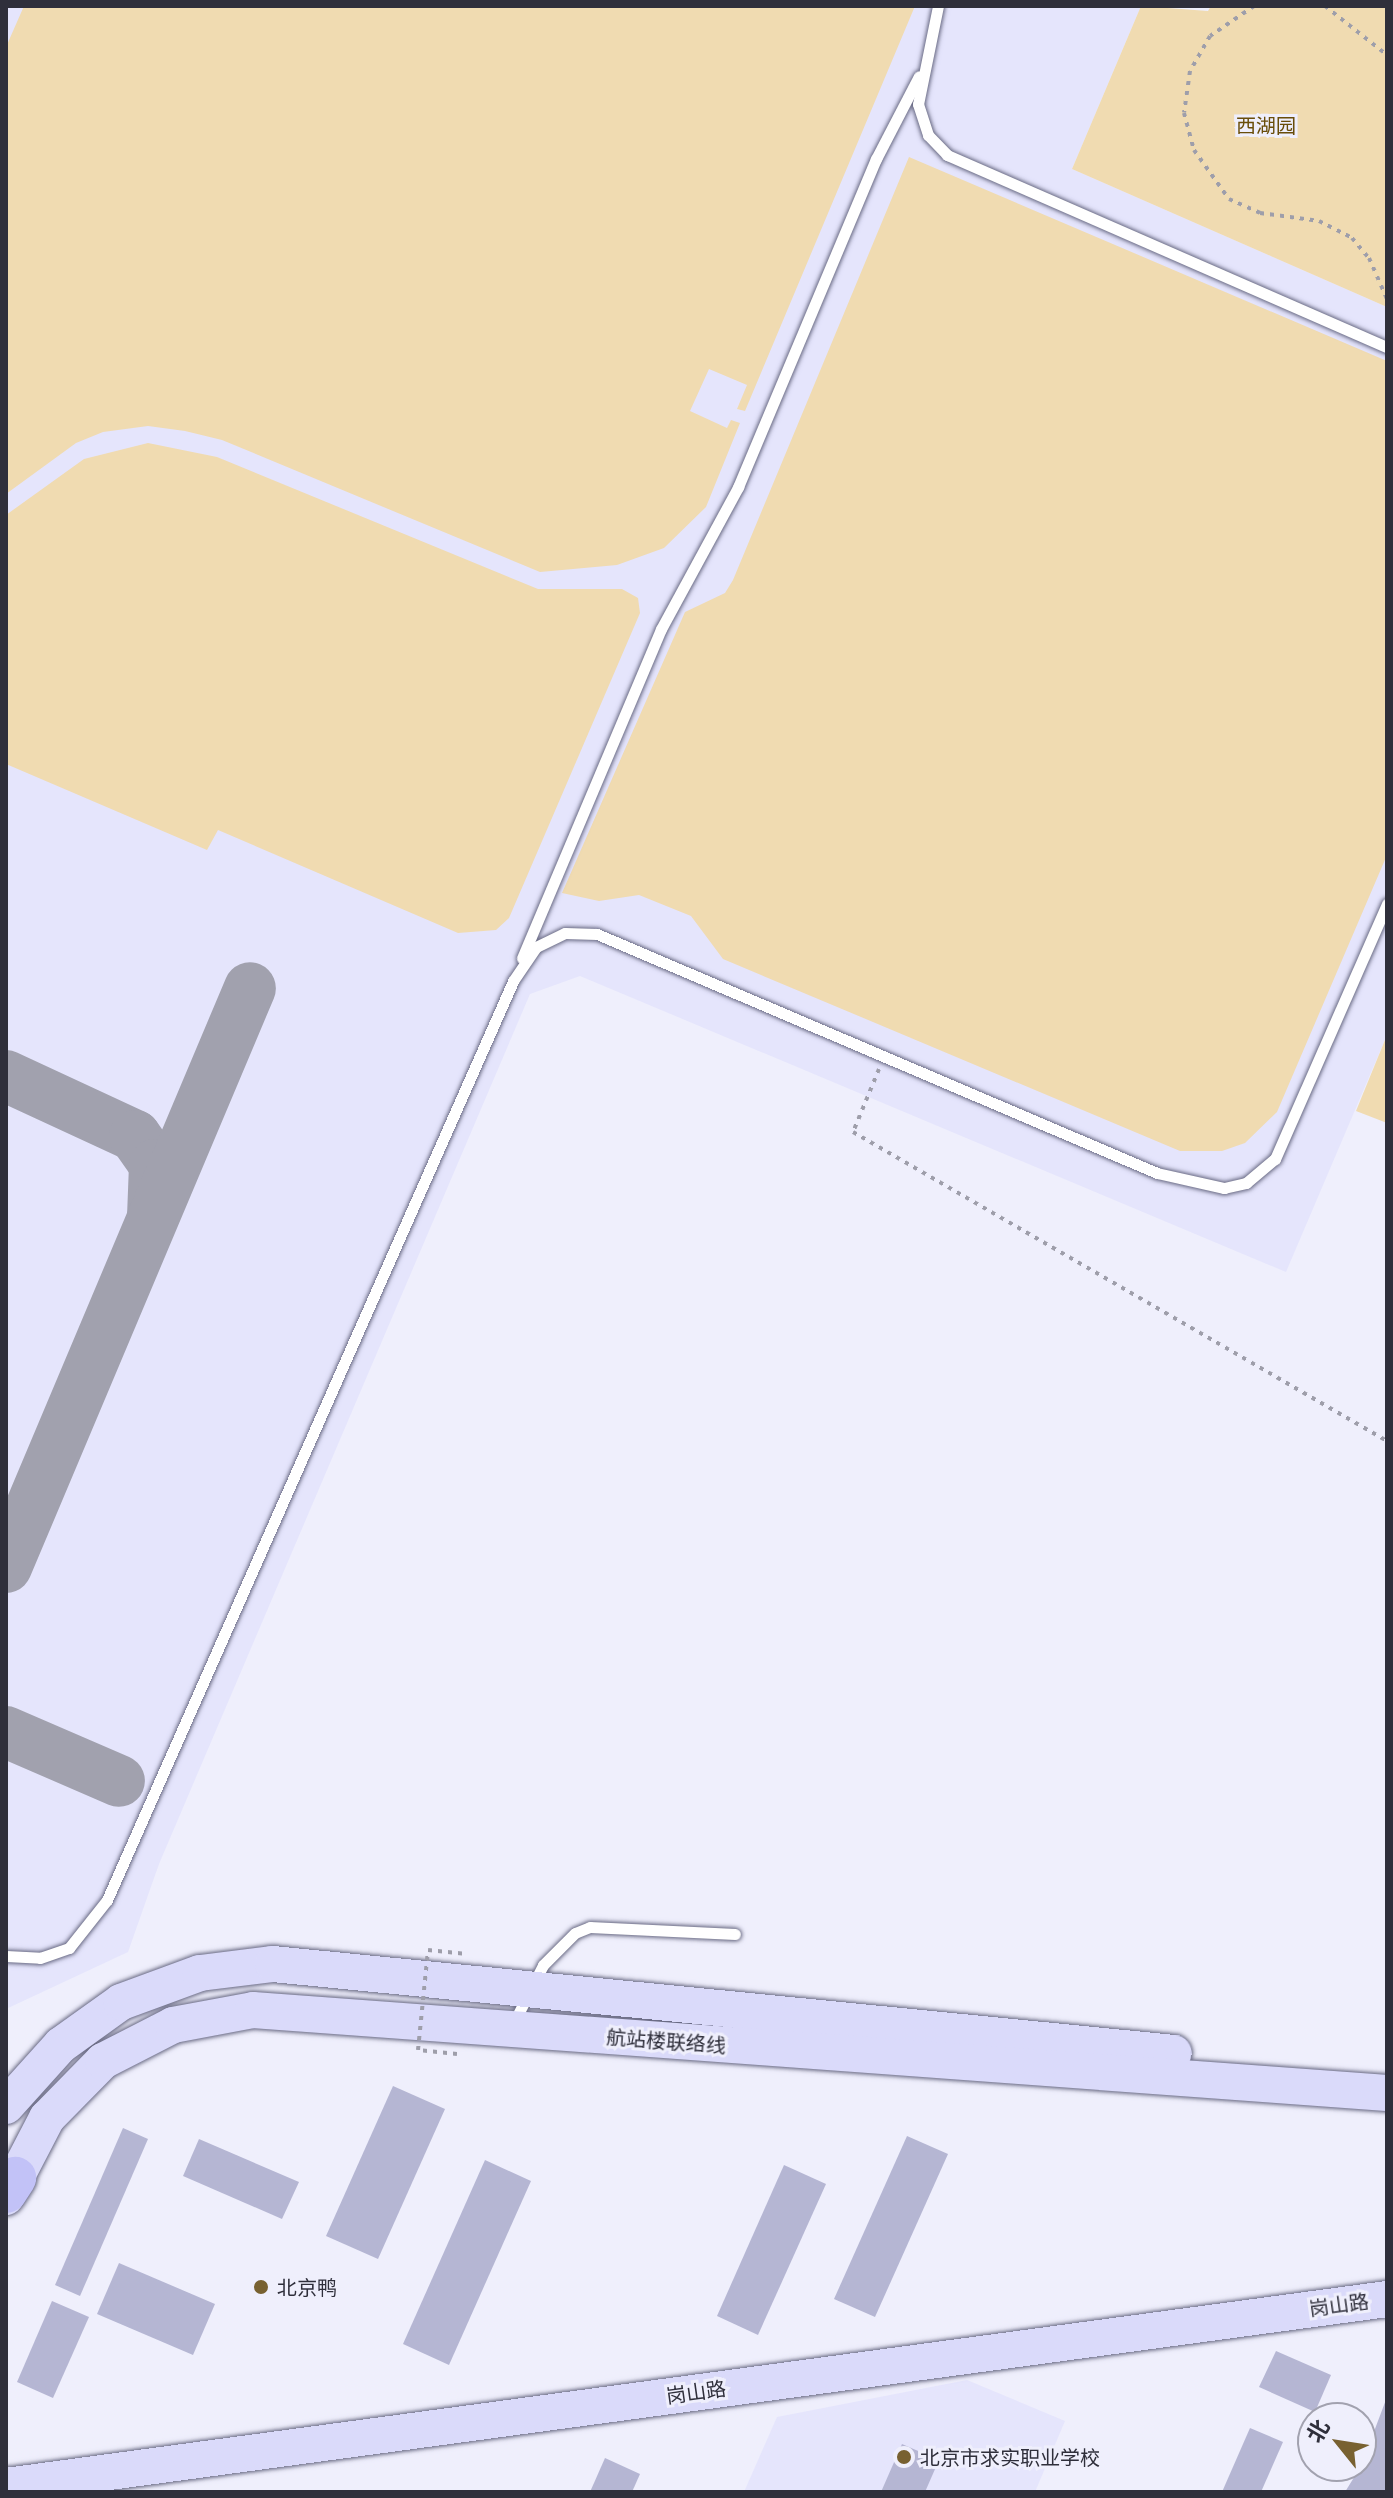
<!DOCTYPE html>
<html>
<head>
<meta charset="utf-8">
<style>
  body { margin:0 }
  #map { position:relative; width:1393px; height:2498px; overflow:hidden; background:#efeffc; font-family:"Titillium Web","Noto Sans SC",sans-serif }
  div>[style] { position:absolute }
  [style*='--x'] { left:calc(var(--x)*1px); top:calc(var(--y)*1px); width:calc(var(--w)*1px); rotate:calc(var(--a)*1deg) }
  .built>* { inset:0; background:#e5e5fc }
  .green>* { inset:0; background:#f0dbb1 }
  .taxiway>* { height:52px; margin:-26px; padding:0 26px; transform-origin:26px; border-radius:26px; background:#a1a1ae }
  .building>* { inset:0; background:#b5b6d3 }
  .path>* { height:4px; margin-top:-2px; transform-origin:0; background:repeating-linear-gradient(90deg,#9e9eaa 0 4px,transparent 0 10px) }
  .roads { filter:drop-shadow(0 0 2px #696a84) drop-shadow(0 0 2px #696a84) }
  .lane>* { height:11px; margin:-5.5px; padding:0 5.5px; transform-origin:5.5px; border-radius:5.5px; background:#fff }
  .primary>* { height:36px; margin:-18px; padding:0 18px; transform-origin:18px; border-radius:18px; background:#dadafa }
  .highway>* { height:42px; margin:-21px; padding:0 21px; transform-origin:21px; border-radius:21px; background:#c2c2f7 }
  .path-bridge>* { height:4px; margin-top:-2px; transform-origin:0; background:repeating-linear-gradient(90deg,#9e9eaa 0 4px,transparent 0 10px) }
  .dots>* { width:22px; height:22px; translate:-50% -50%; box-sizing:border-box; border:4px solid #efeffc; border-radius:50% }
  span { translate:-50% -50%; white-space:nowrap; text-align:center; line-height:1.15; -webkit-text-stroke:6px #efeffc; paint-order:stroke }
  .park-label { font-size:20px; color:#694d0a }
  .street-label { font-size:20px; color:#2f2f3b }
  .poi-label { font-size:20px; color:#2f2f3b }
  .left { translate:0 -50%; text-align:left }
  .frame { position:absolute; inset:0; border:8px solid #2f2f3b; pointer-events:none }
  .north { position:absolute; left:1297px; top:2402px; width:80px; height:80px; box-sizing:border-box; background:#efeffc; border:2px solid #a2a2af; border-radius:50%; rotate:300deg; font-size:22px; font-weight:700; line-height:32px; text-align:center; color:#2f2f3b }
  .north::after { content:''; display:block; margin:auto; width:28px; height:36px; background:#786131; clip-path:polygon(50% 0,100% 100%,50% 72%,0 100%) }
</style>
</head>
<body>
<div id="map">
  <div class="built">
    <div style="clip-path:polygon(6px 6px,1141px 6px,1072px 169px,1387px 307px,1387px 1035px,1286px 1272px,580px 976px,530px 994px,159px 1864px,128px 1952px,6px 2009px)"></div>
    <div style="clip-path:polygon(967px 2380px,1065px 2421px,1035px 2492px,744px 2492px,777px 2417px)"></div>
  </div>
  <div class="green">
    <div style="clip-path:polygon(24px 6px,915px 6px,745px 411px,737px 409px,747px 385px,709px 369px,690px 411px,727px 428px,731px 420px,740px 423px,706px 507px,664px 548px,617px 565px,540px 572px,222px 440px,185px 431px,148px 426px,103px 432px,76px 443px,6px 494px,6px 47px)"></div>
    <div style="clip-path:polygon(1141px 6px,1208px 11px,1211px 6px,1387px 6px,1387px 307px,1072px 169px)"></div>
    <div style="clip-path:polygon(909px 157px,1387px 361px,1387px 855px,1277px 1112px,1245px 1143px,1222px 1151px,1180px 1151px,723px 959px,691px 916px,639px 895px,599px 901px,562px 893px,685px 612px,725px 593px,733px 580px)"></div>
    <div style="clip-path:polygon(148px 443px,217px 457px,538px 589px,622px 589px,638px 598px,640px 613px,509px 918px,496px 930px,458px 933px,218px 830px,207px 850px,6px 764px,6px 515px,84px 459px)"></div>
    <div style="clip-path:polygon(1387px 1035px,1387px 1123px,1356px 1111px)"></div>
  </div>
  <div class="taxiway">
    <div style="--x:6;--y:1076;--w:142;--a:24.9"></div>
    <div style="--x:135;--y:1136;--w:35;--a:55"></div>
    <div style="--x:155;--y:1165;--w:51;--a:92.2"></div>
    <div style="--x:6;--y:1567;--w:628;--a:-67.15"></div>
    <div style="--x:6;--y:1732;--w:123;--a:23.4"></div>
  </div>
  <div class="building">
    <div style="clip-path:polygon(393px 2086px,445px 2109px,378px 2259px,326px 2236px)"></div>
    <div style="clip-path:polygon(123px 2128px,148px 2139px,80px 2296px,55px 2285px)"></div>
    <div style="clip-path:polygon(907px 2136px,948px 2154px,875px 2317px,834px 2299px)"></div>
    <div style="clip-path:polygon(199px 2139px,299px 2182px,282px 2219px,183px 2176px)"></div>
    <div style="clip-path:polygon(485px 2160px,531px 2181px,449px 2365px,403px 2344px)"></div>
    <div style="clip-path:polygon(784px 2165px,826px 2184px,758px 2335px,717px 2316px)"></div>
    <div style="clip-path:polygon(119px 2263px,215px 2304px,193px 2355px,97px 2314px)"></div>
    <div style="clip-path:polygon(52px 2301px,89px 2317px,53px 2398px,17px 2382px)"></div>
    <div style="clip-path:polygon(1276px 2351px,1331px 2375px,1315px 2412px,1259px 2387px)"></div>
    <div style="clip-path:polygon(1387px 2397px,1387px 2492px,1345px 2492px,1361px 2466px)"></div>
    <div style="clip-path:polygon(1250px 2428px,1283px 2442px,1261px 2492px,1222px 2492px)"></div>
    <div style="clip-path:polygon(902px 2444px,939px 2460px,925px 2492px,881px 2492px)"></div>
    <div style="clip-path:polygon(605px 2458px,640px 2474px,632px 2492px,590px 2492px)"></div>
  </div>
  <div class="path">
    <div style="--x:1254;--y:6;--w:53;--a:145.7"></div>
    <div style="--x:1210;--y:36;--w:40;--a:119.7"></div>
    <div style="--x:1190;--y:71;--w:42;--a:98.1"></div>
    <div style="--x:1184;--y:113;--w:38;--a:75"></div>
    <div style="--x:1194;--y:150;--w:60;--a:54.5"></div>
    <div style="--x:1229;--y:199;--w:34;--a:24"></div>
    <div style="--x:1260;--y:213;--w:60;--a:7.7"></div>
    <div style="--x:1319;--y:221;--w:37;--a:27"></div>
    <div style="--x:1352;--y:238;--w:26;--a:50"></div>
    <div style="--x:1369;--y:258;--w:45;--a:66.3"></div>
    <div style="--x:1325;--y:6;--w:79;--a:38.3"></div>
    <div style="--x:879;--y:1069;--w:68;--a:112.4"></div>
    <div style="--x:853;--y:1132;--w:617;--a:30.06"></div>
  </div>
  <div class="roads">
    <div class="lane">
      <div style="--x:938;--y:6;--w:100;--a:101.5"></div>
      <div style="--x:918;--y:104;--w:33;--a:72"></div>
      <div style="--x:928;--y:135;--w:28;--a:46"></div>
      <div style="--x:947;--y:155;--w:480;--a:23.6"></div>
      <div style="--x:522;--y:958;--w:357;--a:-67.1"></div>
      <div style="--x:661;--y:629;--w:162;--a:-61.5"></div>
      <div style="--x:738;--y:487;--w:356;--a:-67.2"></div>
      <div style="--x:876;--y:159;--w:93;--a:-62.6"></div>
      <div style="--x:6;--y:1956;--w:34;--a:3"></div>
      <div style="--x:40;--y:1958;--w:31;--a:-19"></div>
      <div style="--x:69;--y:1948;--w:61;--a:-51.6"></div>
      <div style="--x:107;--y:1900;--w:1005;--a:-66.16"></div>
      <div style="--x:513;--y:981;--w:41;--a:-55.9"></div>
      <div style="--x:536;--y:947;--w:32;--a:-26"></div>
      <div style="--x:565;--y:933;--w:32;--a:2"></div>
      <div style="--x:597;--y:934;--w:609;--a:23.11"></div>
      <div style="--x:1157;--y:1173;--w:69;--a:12.6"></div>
      <div style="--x:1224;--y:1188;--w:23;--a:-13"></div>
      <div style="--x:1246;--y:1183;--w:38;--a:-40"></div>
      <div style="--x:1275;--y:1159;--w:279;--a:-66.3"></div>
      <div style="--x:514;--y:2022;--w:64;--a:-63"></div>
      <div style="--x:543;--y:1965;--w:45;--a:-45"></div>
      <div style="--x:575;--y:1933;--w:16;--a:-22"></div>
      <div style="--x:590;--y:1927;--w:145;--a:2.8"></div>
    </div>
    <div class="primary">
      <div style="--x:6;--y:2106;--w:82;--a:-48"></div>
      <div style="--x:61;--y:2045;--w:74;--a:-35.6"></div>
      <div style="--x:121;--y:2002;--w:84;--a:-20.2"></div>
      <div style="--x:200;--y:1973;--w:74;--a:-7"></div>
      <div style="--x:273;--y:1964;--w:905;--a:5.64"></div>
      <div style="--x:6;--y:2197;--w:89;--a:-62.6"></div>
      <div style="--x:47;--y:2118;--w:80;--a:-45.5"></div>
      <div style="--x:103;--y:2061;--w:79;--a:-27.2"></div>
      <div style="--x:173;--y:2025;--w:81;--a:-10.6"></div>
      <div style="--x:253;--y:2010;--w:1137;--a:4.19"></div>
      <div style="--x:6;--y:2486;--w:1394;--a:-7.71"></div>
    </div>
    <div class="highway">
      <div style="--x:6;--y:2192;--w:17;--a:-57"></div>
    </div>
  </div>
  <div class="path-bridge">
    <div style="--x:457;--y:2054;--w:39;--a:-174"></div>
    <div style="--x:418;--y:2050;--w:100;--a:-84.3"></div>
    <div style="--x:428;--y:1950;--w:39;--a:6"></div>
  </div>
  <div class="dots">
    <div style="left:261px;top:2287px;background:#786131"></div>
    <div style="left:904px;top:2457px;background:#786131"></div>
  </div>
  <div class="park-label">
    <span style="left:1266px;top:125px">西湖园</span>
  </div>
  <div class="street-label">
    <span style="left:666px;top:2041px;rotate:4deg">航站楼联络线</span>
    <span style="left:1339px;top:2305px;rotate:-8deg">岗山路</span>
    <span style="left:696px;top:2392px;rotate:-8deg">岗山路</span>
  </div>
  <div class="poi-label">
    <span class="left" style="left:277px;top:2287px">北京鸭</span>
    <span class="left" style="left:920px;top:2457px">北京市求实职业学校</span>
  </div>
  <div class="frame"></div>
  <div class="north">北</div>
</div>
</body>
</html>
